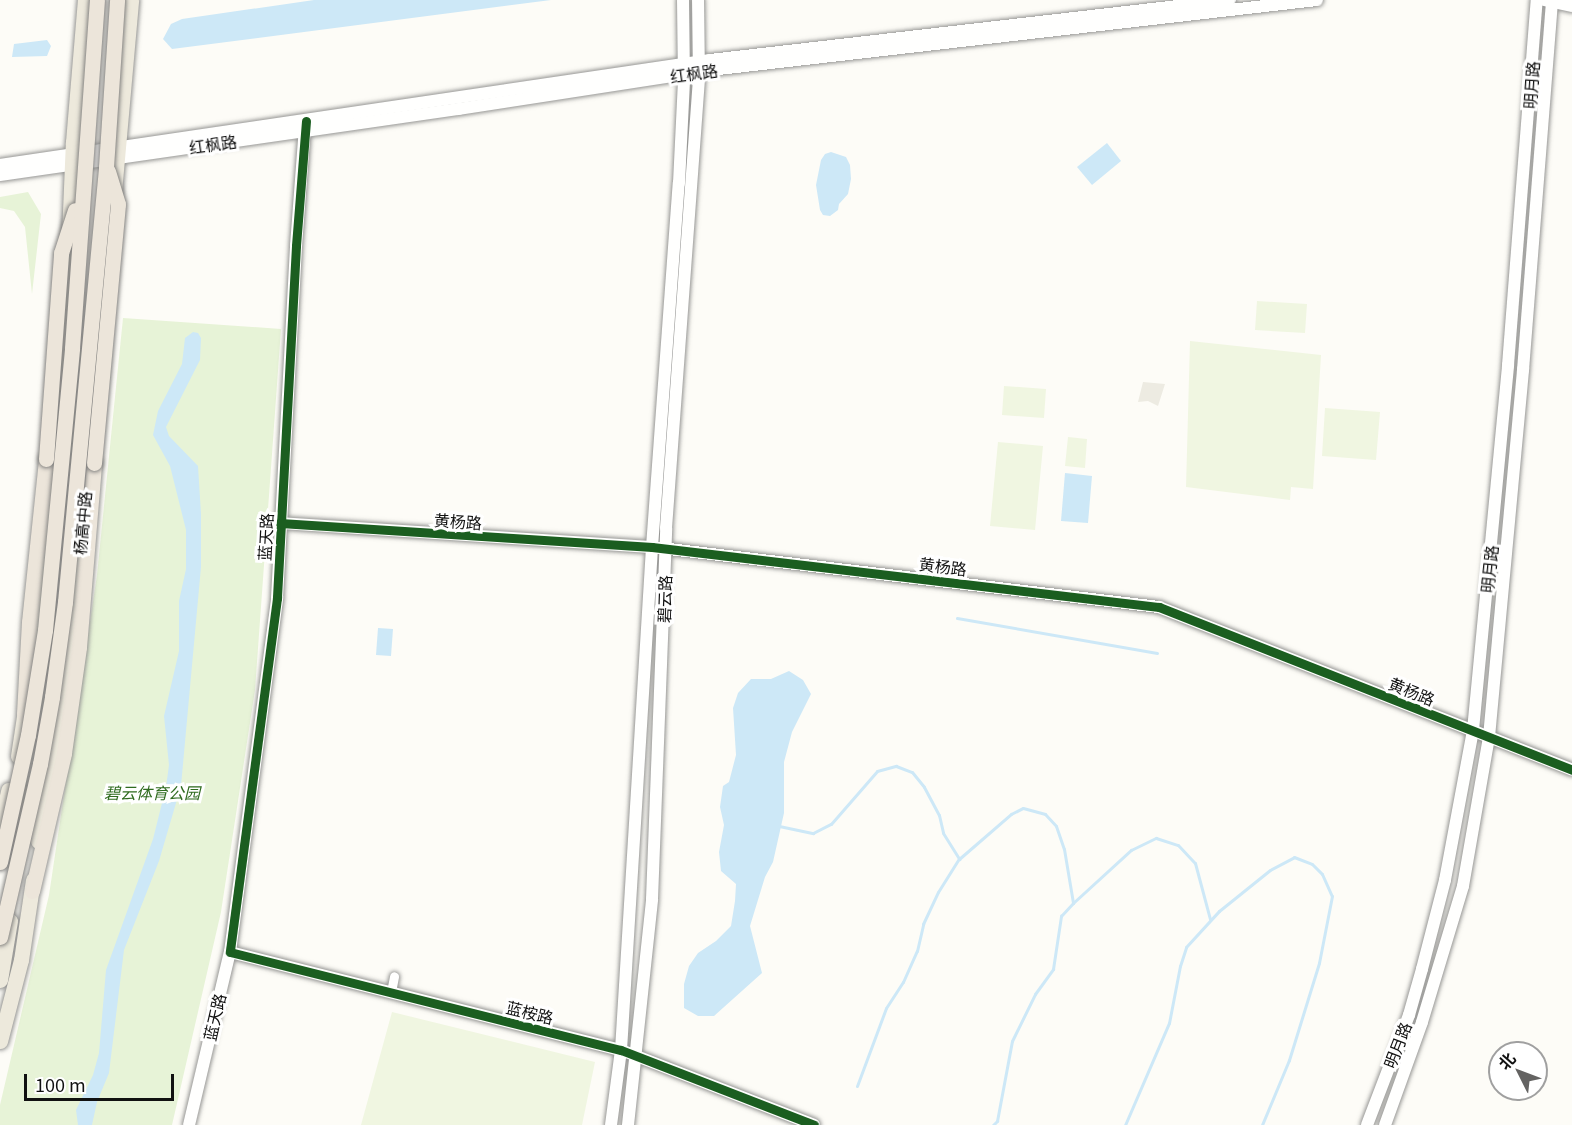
<!DOCTYPE html>
<html>
<head>
<meta charset="utf-8">
<style>
  body { margin:0 }
  #map { position:relative; width:1572px; height:1125px; overflow:hidden; background:#fdfcf7; font-family:Georgia,"Noto Sans SC",serif }
  div>[style] { position:absolute }
  [style*='--x'] { left:calc(var(--x)*1px); top:calc(var(--y)*1px); width:calc(var(--w)*1px); rotate:calc(var(--a)*1deg) }
  .green>* { inset:0; background:#e7f3d7 }
  .pitch>* { inset:0; background:#f0f6e1 }
  .plaza>* { inset:0; background:#edebe2 }
  .water>* { inset:0; background:#cde8f7 }
  .stream>* { height:3px; margin:-1.5px; padding:0 1.5px; transform-origin:1.5px; border-radius:1.5px; background:#cde8f7 }
  .roads { filter:drop-shadow(0 0 2px #979795) drop-shadow(0 0 2px #979795) }
  .minor>* { height:9px; margin:-4.5px; padding:0 4.5px; transform-origin:4.5px; border-radius:4.5px; background:#fffffe }
  .tertiary>* { height:12px; margin:-6px; padding:0 6px; transform-origin:6px; border-radius:6px; background:#fffffe }
  .primary>* { height:15px; margin:-7.5px; padding:0 7.5px; transform-origin:7.5px; border-radius:7.5px; background:#ede9dc }
  .trunk>* { height:15px; margin:-7.5px; padding:0 7.5px; transform-origin:7.5px; border-radius:7.5px; background:#ece5da }
  .bridges { filter:drop-shadow(0 0 2px #858482) drop-shadow(0 0 2px #858482) }
  .trunk-bridge>* { height:15px; margin:-7.5px; padding:0 7.5px; transform-origin:7.5px; border-radius:7.5px; background:#ece5da }
  .cycleway>* { height:9px; margin:-4.5px; padding:0 4.5px; transform-origin:4.5px; border-radius:4.5px; background:#1b5e20 }
  span { translate:-50% -50%; white-space:nowrap; text-align:center; line-height:1.15; -webkit-text-stroke:6px #fff; paint-order:stroke }
  .street-label { font-size:16px; color:#111 }
  .park-label { font-size:16px; color:#2f6b1f; font-style:italic }
  .north { position:absolute; left:1488px; top:1041px; width:60px; height:60px; box-sizing:border-box; background:#fff; border:2px solid #a0a0a0; border-radius:50%; rotate:312deg; font-size:16px; font-weight:700; line-height:24px; text-align:center; color:#111 }
  .north::after { content:''; display:block; margin:auto; width:21px; height:27px; background:#646362; clip-path:polygon(50% 0,100% 100%,50% 72%,0 100%) }
  .scale { position:absolute; left:24px; top:1074px; width:150px; height:27px; box-sizing:border-box; border:3px solid #111; border-top:0; padding-left:8px; font-size:18px; line-height:21px; white-space:nowrap; color:#111; -webkit-text-stroke:4px #fff; paint-order:stroke }
</style>
</head>
<body>
<div id="map">
  <div class="green">
    <div style="clip-path:polygon(28px 192px,41px 214px,32px 294px,25px 227px,14px 211px,0 208px,0 197px)"></div>
    <div style="clip-path:polygon(123px 318px,281px 329px,255px 690px,221px 912px,172px 1125px,0 1125px,0 1105px,49px 895px,97px 575px)"></div>
  </div>
  <div class="pitch">
    <div style="clip-path:polygon(1257px 301px,1307px 304px,1305px 333px,1255px 330px)"></div>
    <div style="clip-path:polygon(1190px 341px,1321px 355px,1313px 489px,1291px 487px,1290px 500px,1186px 487px)"></div>
    <div style="clip-path:polygon(1004px 386px,1046px 389px,1044px 418px,1002px 415px)"></div>
    <div style="clip-path:polygon(1325px 408px,1380px 412px,1376px 460px,1322px 456px)"></div>
    <div style="clip-path:polygon(1068px 437px,1087px 439px,1085px 468px,1065px 466px)"></div>
    <div style="clip-path:polygon(998px 442px,1043px 446px,1035px 530px,990px 526px)"></div>
    <div style="clip-path:polygon(392px 1012px,595px 1062px,582px 1125px,361px 1125px)"></div>
  </div>
  <div class="plaza">
    <div style="clip-path:polygon(1143px 382px,1165px 384px,1158px 406px,1148px 401px,1138px 402px)"></div>
  </div>
  <div class="water">
    <div style="clip-path:polygon(314px 0,551px 0,172px 49px,163px 39px,171px 24px,182px 19px)"></div>
    <div style="clip-path:polygon(47px 40px,51px 46px,47px 56px,12px 57px,14px 44px)"></div>
    <div style="clip-path:polygon(1107px 143px,1121px 161px,1092px 185px,1077px 167px)"></div>
    <div style="clip-path:polygon(831px 152px,846px 157px,850px 165px,851px 179px,848px 194px,839px 204px,838px 210px,830px 216px,823px 215px,820px 210px,816px 185px,821px 160px,825px 154px)"></div>
    <div style="clip-path:polygon(193px 332px,198px 333px,201px 338px,200px 360px,166px 427px,169px 436px,198px 466px,201px 514px,201px 567px,181px 786px,159px 861px,124px 950px,109px 1073px,97px 1102px,92px 1125px,78px 1125px,76px 1110px,93px 1075px,99px 1053px,106px 970px,153px 839px,166px 787px,169px 765px,164px 716px,179px 651px,179px 601px,186px 569px,186px 530px,170px 466px,153px 435px,158px 411px,182px 364px,185px 338px)"></div>
    <div style="clip-path:polygon(1065px 473px,1092px 476px,1088px 523px,1061px 521px)"></div>
    <div style="clip-path:polygon(378px 628px,393px 629px,391px 656px,376px 655px)"></div>
    <div style="clip-path:polygon(789px 671px,803px 680px,811px 694px,792px 732px,784px 762px,784px 813px,773px 862px,765px 877px,750px 926px,762px 973px,714px 1016px,698px 1016px,684px 1008px,684px 984px,689px 966px,698px 953px,716px 941px,731px 926px,735px 901px,736px 884px,721px 871px,719px 852px,724px 825px,720px 807px,723px 786px,729px 782px,736px 755px,733px 708px,738px 693px,751px 679px,771px 679px)"></div>
  </div>
  <div class="stream">
    <div style="--x:957;--y:618;--w:203;--a:9.9"></div>
    <div style="--x:779;--y:826;--w:35;--a:12"></div>
    <div style="--x:813;--y:833;--w:20;--a:-27"></div>
    <div style="--x:831;--y:824;--w:70;--a:-49"></div>
    <div style="--x:877;--y:771;--w:20;--a:-15"></div>
    <div style="--x:896;--y:766;--w:17;--a:21"></div>
    <div style="--x:912;--y:772;--w:19;--a:51"></div>
    <div style="--x:924;--y:787;--w:32;--a:62"></div>
    <div style="--x:939;--y:815;--w:18;--a:77"></div>
    <div style="--x:943;--y:833;--w:31;--a:58"></div>
    <div style="--x:857;--y:1086;--w:83;--a:-69.6"></div>
    <div style="--x:886;--y:1008;--w:31;--a:-57"></div>
    <div style="--x:903;--y:982;--w:34;--a:-66"></div>
    <div style="--x:917;--y:951;--w:28;--a:-77"></div>
    <div style="--x:923;--y:924;--w:35;--a:-65"></div>
    <div style="--x:938;--y:892;--w:39;--a:-58"></div>
    <div style="--x:959;--y:859;--w:69;--a:-40.9"></div>
    <div style="--x:1011;--y:814;--w:13;--a:-27"></div>
    <div style="--x:1023;--y:808;--w:23;--a:15"></div>
    <div style="--x:1045;--y:814;--w:16;--a:47"></div>
    <div style="--x:1056;--y:826;--w:24;--a:71"></div>
    <div style="--x:1064;--y:849;--w:55;--a:80.5"></div>
    <div style="--x:993;--y:1125;--w:6;--a:-45"></div>
    <div style="--x:997;--y:1121;--w:81;--a:-79.4"></div>
    <div style="--x:1012;--y:1041;--w:52;--a:-63.9"></div>
    <div style="--x:1035;--y:994;--w:31;--a:-54"></div>
    <div style="--x:1053;--y:969;--w:54;--a:-81.4"></div>
    <div style="--x:1061;--y:916;--w:18;--a:-47"></div>
    <div style="--x:1073;--y:903;--w:79;--a:-42.4"></div>
    <div style="--x:1131;--y:850;--w:28;--a:-26"></div>
    <div style="--x:1156;--y:838;--w:23;--a:18"></div>
    <div style="--x:1178;--y:845;--w:25;--a:47"></div>
    <div style="--x:1195;--y:863;--w:58;--a:75"></div>
    <div style="--x:1125;--y:1125;--w:111;--a:-66.7"></div>
    <div style="--x:1169;--y:1023;--w:58;--a:-79.1"></div>
    <div style="--x:1180;--y:966;--w:20;--a:-72"></div>
    <div style="--x:1186;--y:947;--w:49;--a:-47.5"></div>
    <div style="--x:1219;--y:911;--w:65;--a:-38.8"></div>
    <div style="--x:1270;--y:870;--w:27;--a:-28"></div>
    <div style="--x:1294;--y:857;--w:19;--a:21"></div>
    <div style="--x:1312;--y:864;--w:14;--a:45"></div>
    <div style="--x:1322;--y:874;--w:24;--a:66"></div>
    <div style="--x:1332;--y:896;--w:68;--a:101"></div>
    <div style="--x:1319;--y:963;--w:102;--a:107.2"></div>
    <div style="--x:1289;--y:1060;--w:70;--a:112.6"></div>
  </div>
  <div class="roads">
    <div class="minor">
      <div style="--x:391;--y:992;--w:16;--a:-79"></div>
    </div>
    <div class="tertiary">
      <div style="--x:1544;--y:0;--w:29;--a:12"></div>
      <div style="--x:0;--y:165;--w:718;--a:-8.41"></div>
      <div style="--x:710;--y:60;--w:523;--a:-6.58"></div>
      <div style="--x:0;--y:175;--w:464;--a:-8.2"></div>
      <div style="--x:459;--y:109;--w:254;--a:-8.8"></div>
      <div style="--x:710;--y:70;--w:611;--a:-6.58"></div>
      <div style="--x:280;--y:523;--w:373;--a:3.7"></div>
      <div style="--x:652;--y:547;--w:511;--a:6.75"></div>
      <div style="--x:1159;--y:607;--w:444;--a:21.5"></div>
      <div style="--x:230;--y:952;--w:403;--a:14.1"></div>
      <div style="--x:621;--y:1050;--w:207;--a:21.2"></div>
      <div style="--x:189;--y:1125;--w:178;--a:-76.7"></div>
      <div style="--x:230;--y:952;--w:357;--a:-82.4"></div>
      <div style="--x:277;--y:598;--w:353;--a:-86.9"></div>
      <div style="--x:296;--y:246;--w:121;--a:-85.7"></div>
      <div style="--x:611;--y:1125;--w:76;--a:-82.4"></div>
      <div style="--x:621;--y:1050;--w:504;--a:-86.47"></div>
      <div style="--x:652;--y:547;--w:365;--a:-85.8"></div>
      <div style="--x:679;--y:183;--w:102;--a:-87.2"></div>
      <div style="--x:684;--y:81;--w:81;--a:-90.7"></div>
      <div style="--x:628;--y:1125;--w:227;--a:-83.9"></div>
      <div style="--x:652;--y:899;--w:371;--a:-87.8"></div>
      <div style="--x:666;--y:528;--w:450;--a:-85.8"></div>
      <div style="--x:699;--y:79;--w:79;--a:-90.7"></div>
      <div style="--x:1367;--y:1125;--w:118;--a:-69.1"></div>
      <div style="--x:1409;--y:1015;--w:48;--a:-74.2"></div>
      <div style="--x:1422;--y:969;--w:92;--a:-75.5"></div>
      <div style="--x:1445;--y:880;--w:153;--a:-79.4"></div>
      <div style="--x:1473;--y:730;--w:367;--a:-84.5"></div>
      <div style="--x:1508;--y:365;--w:366;--a:-85.5"></div>
      <div style="--x:1385;--y:1125;--w:109;--a:-70.2"></div>
      <div style="--x:1422;--y:1022;--w:142;--a:-73.2"></div>
      <div style="--x:1463;--y:886;--w:151;--a:-80.1"></div>
      <div style="--x:1489;--y:737;--w:369;--a:-84.7"></div>
      <div style="--x:1523;--y:370;--w:371;--a:-85.5"></div>
    </div>
    <div class="primary">
      <div style="--x:114;--y:192;--w:193;--a:-84.9"></div>
      <div style="--x:35;--y:653;--w:323;--a:-84.7"></div>
      <div style="--x:65;--y:331;--w:189;--a:-87.6"></div>
      <div style="--x:73;--y:142;--w:143;--a:-85.2"></div>
      <div style="--x:18;--y:756;--w:54;--a:-81.4"></div>
      <div style="--x:0;--y:826;--w:37;--a:-77"></div>
      <div style="--x:18;--y:840;--w:51;--a:-88.9"></div>
      <div style="--x:38;--y:841;--w:195;--a:-80.5"></div>
      <div style="--x:70;--y:649;--w:138;--a:-84.6"></div>
      <div style="--x:0;--y:980;--w:60;--a:-80.4"></div>
      <div style="--x:0;--y:1041;--w:84;--a:-75.5"></div>
      <div style="--x:21;--y:960;--w:81;--a:-81.5"></div>
    </div>
    <div class="trunk">
      <div style="--x:24;--y:714;--w:92;--a:-86.9"></div>
      <div style="--x:29;--y:622;--w:164;--a:-84"></div>
      <div style="--x:32;--y:891;--w:142;--a:-76.9"></div>
      <div style="--x:64;--y:753;--w:107;--a:-81.9"></div>
      <div style="--x:79;--y:647;--w:185;--a:-85.3"></div>
    </div>
  </div>
  <div class="bridges">
    <div class="trunk-bridge">
      <div style="--x:46;--y:459;--w:207;--a:-85.8"></div>
      <div style="--x:61;--y:253;--w:45;--a:-72"></div>
      <div style="--x:94;--y:463;--w:260;--a:-84.7"></div>
      <div style="--x:118;--y:204;--w:34;--a:-107"></div>
      <div style="--x:0;--y:862;--w:130;--a:-77.6"></div>
      <div style="--x:28;--y:735;--w:106;--a:-80.8"></div>
      <div style="--x:45;--y:630;--w:283;--a:-84.5"></div>
      <div style="--x:72;--y:348;--w:349;--a:-85.9"></div>
      <div style="--x:0;--y:937;--w:178;--a:-77"></div>
      <div style="--x:40;--y:764;--w:68;--a:-79.8"></div>
      <div style="--x:52;--y:697;--w:96;--a:-82.2"></div>
      <div style="--x:65;--y:602;--w:437;--a:-84.6"></div>
      <div style="--x:106;--y:167;--w:167;--a:-86.2"></div>
    </div>
  </div>
  <div class="cycleway">
    <div style="--x:306;--y:121;--w:125;--a:94.6"></div>
    <div style="--x:296;--y:246;--w:353;--a:93.1"></div>
    <div style="--x:277;--y:598;--w:357;--a:97.6"></div>
    <div style="--x:230;--y:952;--w:403;--a:14.1"></div>
    <div style="--x:621;--y:1050;--w:207;--a:21.2"></div>
    <div style="--x:280;--y:523;--w:373;--a:3.7"></div>
    <div style="--x:652;--y:547;--w:511;--a:6.75"></div>
    <div style="--x:1159;--y:607;--w:444;--a:21.5"></div>
  </div>
  <div class="street-label">
    <span style="left:694px;top:73px;rotate:-8deg">红枫路</span>
    <span style="left:1531px;top:85px;rotate:-86deg">明月路</span>
    <span style="left:213px;top:144px;rotate:-8deg">红枫路</span>
    <span style="left:458px;top:521px;rotate:4deg">黄杨路</span>
    <span style="left:82px;top:523px;rotate:-85deg">杨高中路</span>
    <span style="left:265px;top:537px;rotate:-87deg">蓝天路</span>
    <span style="left:943px;top:566px;rotate:7deg">黄杨路</span>
    <span style="left:1489px;top:569px;rotate:-84deg">明月路</span>
    <span style="left:664px;top:599px;rotate:-88deg">碧云路</span>
    <span style="left:1412px;top:691px;rotate:22deg">黄杨路</span>
    <span style="left:530px;top:1012px;rotate:14deg">蓝桉路</span>
    <span style="left:214px;top:1017px;rotate:-77deg">蓝天路</span>
    <span style="left:1397px;top:1045px;rotate:-69deg">明月路</span>
  </div>
  <div class="park-label">
    <span style="left:152px;top:792px">碧云体育公园</span>
  </div>
  <div class="north">北</div>
  <div class="scale">100 m</div>
</div>
</body>
</html>
